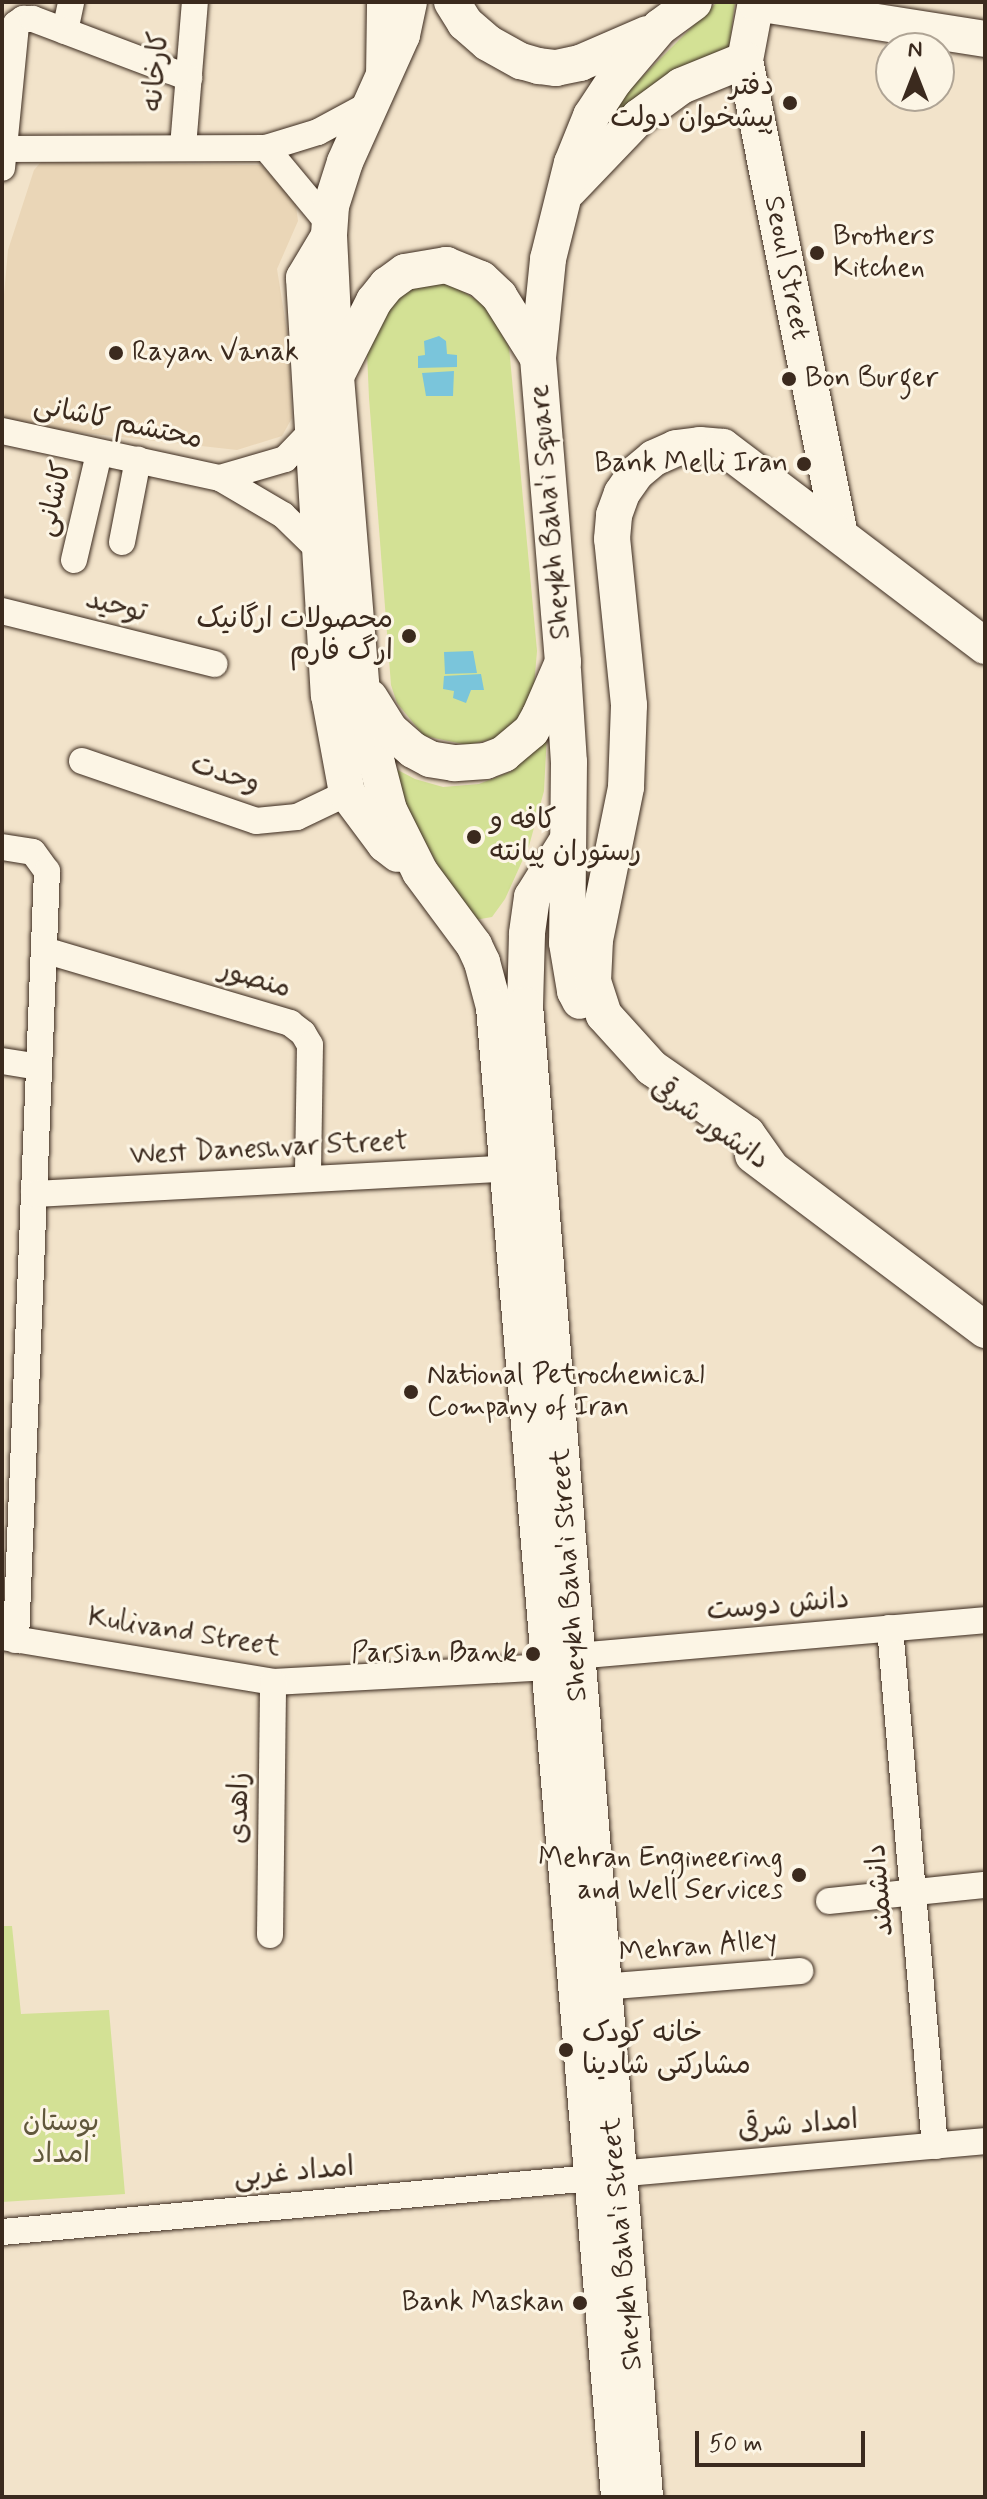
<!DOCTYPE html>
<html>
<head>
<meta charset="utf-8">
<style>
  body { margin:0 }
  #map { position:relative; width:987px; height:2499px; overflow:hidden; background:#f2e3ca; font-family:Mynerve,"Playpen Sans Arabic",sans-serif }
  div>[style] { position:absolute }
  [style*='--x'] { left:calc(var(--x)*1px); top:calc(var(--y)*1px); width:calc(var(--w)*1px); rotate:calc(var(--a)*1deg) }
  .built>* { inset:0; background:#ead6b7 }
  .green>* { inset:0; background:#d3e195 }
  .water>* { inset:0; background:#7ac5db }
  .roads { filter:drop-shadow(0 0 2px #3b2a1e) drop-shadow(0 0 2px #3b2a1e) }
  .minor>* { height:26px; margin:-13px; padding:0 13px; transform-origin:13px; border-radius:13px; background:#fcf5e5 }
  .tertiary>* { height:32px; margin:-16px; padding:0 16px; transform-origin:16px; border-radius:16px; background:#fcf5e5 }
  .secondary>* { height:36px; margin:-18px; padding:0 18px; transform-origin:18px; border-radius:18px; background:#fcf5e5 }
  .dots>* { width:22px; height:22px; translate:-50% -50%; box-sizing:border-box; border:4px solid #fcf5e5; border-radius:50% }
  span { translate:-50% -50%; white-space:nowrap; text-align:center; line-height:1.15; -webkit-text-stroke:6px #fcf5e5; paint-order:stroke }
  .street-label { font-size:28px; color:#3b2a1e }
  .poi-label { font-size:28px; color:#3b2a1e }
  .right { translate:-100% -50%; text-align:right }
  .left { translate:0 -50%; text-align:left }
  .park-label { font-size:28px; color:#61583c }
  .frame { position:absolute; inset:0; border:4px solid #3b2a1e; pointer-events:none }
  .north { position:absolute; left:875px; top:32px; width:80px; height:80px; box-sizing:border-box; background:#fcf5e5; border:2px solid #afa495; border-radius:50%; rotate:0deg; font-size:22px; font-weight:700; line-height:32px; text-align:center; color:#3b2a1e }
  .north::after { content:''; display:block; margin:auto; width:28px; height:36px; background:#3b2a1e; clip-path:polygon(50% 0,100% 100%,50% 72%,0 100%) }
  .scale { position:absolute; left:695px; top:2431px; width:170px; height:36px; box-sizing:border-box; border:4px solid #3b2a1e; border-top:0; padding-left:10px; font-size:24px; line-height:28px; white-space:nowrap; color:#3b2a1e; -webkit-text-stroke:6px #fcf5e5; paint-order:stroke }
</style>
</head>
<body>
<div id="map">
  <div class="built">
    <div style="clip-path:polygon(41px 162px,261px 165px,295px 199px,298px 221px,277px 269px,289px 344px,292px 418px,282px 436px,237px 450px,14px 425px,2px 418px,2px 317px,8px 250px,34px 170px)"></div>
  </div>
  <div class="green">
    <div style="clip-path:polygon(717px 2px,735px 2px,729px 48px,592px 151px,626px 93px)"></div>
    <div style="clip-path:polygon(434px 282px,452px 285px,485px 305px,509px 347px,537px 651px,533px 698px,515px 725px,497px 738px,468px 745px,424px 736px,397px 703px,391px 685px,369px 398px,367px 353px,381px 311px,406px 288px)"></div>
    <div style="clip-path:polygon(547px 733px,544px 791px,529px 846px,505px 899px,492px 917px,475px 920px,463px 912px,409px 812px,394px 768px,415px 779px,443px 787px,479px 784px,512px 771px)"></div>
    <div style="clip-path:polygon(2px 1926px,12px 1926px,21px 2014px,109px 2010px,125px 2194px,2px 2202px)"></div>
  </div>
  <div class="water">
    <div style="clip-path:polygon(439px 336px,446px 341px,447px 354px,457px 355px,457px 367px,418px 368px,418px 356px,425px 355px,424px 341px)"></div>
    <div style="clip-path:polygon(454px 371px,453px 396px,426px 396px,422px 373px)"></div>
    <div style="clip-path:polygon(473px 651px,477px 673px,445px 674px,444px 652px)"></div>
    <div style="clip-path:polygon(481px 674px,484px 690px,471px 690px,466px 703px,453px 698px,454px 691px,443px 689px,444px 676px)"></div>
  </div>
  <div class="roads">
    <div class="minor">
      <div style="--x:65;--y:31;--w:30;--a:-78"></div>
      <div style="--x:183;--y:147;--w:145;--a:-85.3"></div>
      <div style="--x:266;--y:148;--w:99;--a:50.3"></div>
      <div style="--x:2;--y:149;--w:264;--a:-0.2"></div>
      <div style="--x:266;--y:148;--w:54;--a:-17.1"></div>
      <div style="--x:318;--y:132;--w:59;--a:-28.3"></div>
      <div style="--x:2;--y:168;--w:145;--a:-84.4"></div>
      <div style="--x:16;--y:24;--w:9;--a:-36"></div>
      <div style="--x:23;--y:19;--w:10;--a:0"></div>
      <div style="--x:33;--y:19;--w:167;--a:20.7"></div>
      <div style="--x:2;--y:431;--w:223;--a:12.2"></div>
      <div style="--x:220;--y:478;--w:73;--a:30.4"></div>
      <div style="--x:283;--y:515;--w:50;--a:44.2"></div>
      <div style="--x:220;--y:478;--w:68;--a:-16.3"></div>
      <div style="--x:285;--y:459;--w:37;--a:-46"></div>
      <div style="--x:122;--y:542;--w:84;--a:-79"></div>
      <div style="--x:74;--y:560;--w:110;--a:-76.8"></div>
      <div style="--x:2;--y:611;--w:219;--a:14"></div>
      <div style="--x:82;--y:761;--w:184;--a:19"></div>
      <div style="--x:256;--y:821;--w:41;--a:-5.6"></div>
      <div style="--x:297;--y:817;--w:55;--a:-25.6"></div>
      <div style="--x:2;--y:847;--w:31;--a:9"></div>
      <div style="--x:33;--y:852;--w:24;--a:54"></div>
      <div style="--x:47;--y:871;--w:770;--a:92.31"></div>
      <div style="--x:44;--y:950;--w:257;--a:16.5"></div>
      <div style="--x:290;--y:1023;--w:16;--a:38"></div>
      <div style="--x:303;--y:1033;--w:14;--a:60"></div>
      <div style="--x:310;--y:1045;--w:134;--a:90.9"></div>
      <div style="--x:2;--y:1061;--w:37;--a:9"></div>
      <div style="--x:34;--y:1194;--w:474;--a:-3.1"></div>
      <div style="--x:890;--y:1628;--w:520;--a:85.04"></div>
      <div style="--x:2;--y:1637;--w:275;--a:9.4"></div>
      <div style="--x:273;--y:1682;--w:276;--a:-3.1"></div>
      <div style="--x:576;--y:1656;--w:411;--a:-5"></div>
      <div style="--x:829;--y:1901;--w:157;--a:-5.9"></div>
      <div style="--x:270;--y:1935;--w:253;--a:-89.3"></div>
      <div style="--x:602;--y:1987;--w:199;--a:-4.6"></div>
      <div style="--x:617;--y:2174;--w:369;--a:-5.1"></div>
      <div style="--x:2;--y:2232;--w:592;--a:-5.23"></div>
    </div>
    <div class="tertiary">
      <div style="--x:382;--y:78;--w:76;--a:-89.2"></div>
    </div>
    <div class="secondary">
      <div style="--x:409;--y:2;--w:34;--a:102"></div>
      <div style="--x:402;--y:35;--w:139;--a:114.2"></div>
      <div style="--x:345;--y:162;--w:46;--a:107.7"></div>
      <div style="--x:331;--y:206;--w:30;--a:94"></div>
      <div style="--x:329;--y:236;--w:141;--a:87.2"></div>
      <div style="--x:336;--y:377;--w:308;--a:85.3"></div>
      <div style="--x:361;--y:684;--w:82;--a:78.7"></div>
      <div style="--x:377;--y:764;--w:48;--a:75.4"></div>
      <div style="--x:389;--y:810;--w:69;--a:63.4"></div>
      <div style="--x:420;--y:872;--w:91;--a:53.5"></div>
      <div style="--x:474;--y:945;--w:19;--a:65"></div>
      <div style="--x:482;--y:962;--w:47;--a:75.1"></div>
      <div style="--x:494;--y:1007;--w:1495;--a:85.2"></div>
      <div style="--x:452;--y:2;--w:25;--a:58"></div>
      <div style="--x:465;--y:23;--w:30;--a:41"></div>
      <div style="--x:488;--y:43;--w:38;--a:29"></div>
      <div style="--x:521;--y:61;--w:19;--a:16"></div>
      <div style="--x:539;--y:66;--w:17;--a:7"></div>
      <div style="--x:556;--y:68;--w:25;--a:-12"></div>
      <div style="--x:580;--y:63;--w:73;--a:-23.4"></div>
      <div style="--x:756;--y:2;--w:59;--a:100.7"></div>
      <div style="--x:745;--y:60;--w:483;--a:78.7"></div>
      <div style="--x:756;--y:3;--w:232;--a:8.9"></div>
      <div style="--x:569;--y:190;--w:101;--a:-46.2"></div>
      <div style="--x:639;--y:117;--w:52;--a:-36.4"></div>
      <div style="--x:681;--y:86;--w:69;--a:-22.1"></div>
      <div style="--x:329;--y:236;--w:49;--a:120.8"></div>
      <div style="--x:304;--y:278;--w:418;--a:86.6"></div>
      <div style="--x:329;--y:695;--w:100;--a:79.6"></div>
      <div style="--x:347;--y:793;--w:64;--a:53.3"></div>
      <div style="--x:385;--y:844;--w:16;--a:38"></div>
      <div style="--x:538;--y:358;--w:100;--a:-84.2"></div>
      <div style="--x:548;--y:259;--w:99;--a:-76"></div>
      <div style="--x:572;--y:163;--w:51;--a:-68"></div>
      <div style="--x:591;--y:116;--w:42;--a:-56.7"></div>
      <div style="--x:614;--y:81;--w:71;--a:-49.6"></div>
      <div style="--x:660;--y:27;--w:42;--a:-36.3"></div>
      <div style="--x:338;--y:372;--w:80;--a:-63.1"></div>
      <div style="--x:374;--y:301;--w:21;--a:-51"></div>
      <div style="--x:387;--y:285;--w:22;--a:-36"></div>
      <div style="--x:405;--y:272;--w:42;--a:-9.7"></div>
      <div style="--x:446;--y:265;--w:38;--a:22"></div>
      <div style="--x:481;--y:279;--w:25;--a:43"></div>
      <div style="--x:499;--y:296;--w:73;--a:57.8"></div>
      <div style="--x:538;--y:358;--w:305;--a:85.3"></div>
      <div style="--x:563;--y:662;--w:58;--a:113.5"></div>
      <div style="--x:540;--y:715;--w:18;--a:119"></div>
      <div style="--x:531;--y:731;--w:35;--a:140"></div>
      <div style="--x:504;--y:754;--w:19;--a:159"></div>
      <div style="--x:486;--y:761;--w:32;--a:176"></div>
      <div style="--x:454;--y:763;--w:24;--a:-171"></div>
      <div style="--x:430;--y:759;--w:19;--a:-152"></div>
      <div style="--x:413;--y:750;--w:30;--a:-139"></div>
      <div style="--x:390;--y:730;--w:38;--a:-122"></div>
      <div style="--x:563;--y:670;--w:92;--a:86.3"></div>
      <div style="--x:569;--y:762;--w:181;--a:90.6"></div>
      <div style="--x:567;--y:943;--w:49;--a:80.5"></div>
      <div style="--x:575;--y:991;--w:11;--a:63"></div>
      <div style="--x:567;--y:841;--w:66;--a:122"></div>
      <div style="--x:532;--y:897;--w:37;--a:98"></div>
      <div style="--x:527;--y:934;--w:71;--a:91.6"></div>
      <div style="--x:525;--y:1005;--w:1497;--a:85.4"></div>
      <div style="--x:753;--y:1155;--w:291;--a:37"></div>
      <div style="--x:771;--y:1168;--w:42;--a:-125.2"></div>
      <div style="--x:747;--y:1134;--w:116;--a:-145.2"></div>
      <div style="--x:652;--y:1068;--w:72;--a:-132.2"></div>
      <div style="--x:604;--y:1015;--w:35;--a:-108"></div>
      <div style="--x:593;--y:982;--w:42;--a:-87.3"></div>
      <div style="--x:595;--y:940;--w:156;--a:-78.5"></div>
      <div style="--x:626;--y:787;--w:82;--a:-87.9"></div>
      <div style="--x:629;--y:705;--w:167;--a:-95.8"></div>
      <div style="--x:612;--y:539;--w:24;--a:-85"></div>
      <div style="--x:614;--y:515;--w:23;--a:-70"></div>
      <div style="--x:622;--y:493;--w:24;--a:-55"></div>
      <div style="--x:636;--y:473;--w:23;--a:-40"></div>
      <div style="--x:654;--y:458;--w:24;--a:-24"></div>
      <div style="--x:676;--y:448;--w:24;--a:-7"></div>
      <div style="--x:700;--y:445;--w:23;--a:5"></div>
      <div style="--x:723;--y:447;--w:329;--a:37.2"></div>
    </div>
  </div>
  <div class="dots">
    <div style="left:790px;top:103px;background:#3b2a1e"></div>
    <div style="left:817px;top:253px;background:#3b2a1e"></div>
    <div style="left:116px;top:353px;background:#3b2a1e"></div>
    <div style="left:789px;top:379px;background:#3b2a1e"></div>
    <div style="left:804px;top:464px;background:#3b2a1e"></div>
    <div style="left:409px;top:636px;background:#3b2a1e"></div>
    <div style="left:474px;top:837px;background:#3b2a1e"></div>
    <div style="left:411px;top:1392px;background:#3b2a1e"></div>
    <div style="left:533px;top:1654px;background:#3b2a1e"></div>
    <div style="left:799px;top:1875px;background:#3b2a1e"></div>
    <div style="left:566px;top:2050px;background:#3b2a1e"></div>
    <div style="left:580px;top:2303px;background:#3b2a1e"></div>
  </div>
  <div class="street-label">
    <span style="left:157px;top:72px;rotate:-85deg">کارخانه</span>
    <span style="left:786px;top:268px;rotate:79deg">Seoul Street</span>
    <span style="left:118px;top:423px;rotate:12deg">محتشم کاشانی</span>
    <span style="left:55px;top:499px;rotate:-77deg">کاشانی</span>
    <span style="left:551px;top:512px;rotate:-95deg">Sheykh Baha'i Square</span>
    <span style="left:116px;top:607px;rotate:14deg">توحید</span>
    <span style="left:225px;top:775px;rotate:18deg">وحدت</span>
    <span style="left:255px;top:980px;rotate:17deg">منصور</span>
    <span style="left:709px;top:1125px;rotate:35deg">دانشور شرقی</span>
    <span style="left:269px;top:1149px;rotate:-3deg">West Daneshvar Street</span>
    <span style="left:570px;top:1575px;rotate:-94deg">Sheykh Baha'i Street</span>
    <span style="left:778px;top:1606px;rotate:-5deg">دانش دوست</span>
    <span style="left:184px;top:1633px;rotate:9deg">Kulivand Street</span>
    <span style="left:240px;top:1808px;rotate:-89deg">زاهدی</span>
    <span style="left:881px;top:1890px;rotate:-95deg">دانشمند</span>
    <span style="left:698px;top:1947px;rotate:-5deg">Mehran Alley</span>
    <span style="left:798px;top:2126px;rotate:-5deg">امداد شرقی</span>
    <span style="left:294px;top:2173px;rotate:-5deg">امداد غربی</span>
    <span style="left:623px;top:2244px;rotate:-95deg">Sheykh Baha'i Street</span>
  </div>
  <div class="poi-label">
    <span class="right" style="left:774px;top:103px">دفتر<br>پیشخوان دولت</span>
    <span class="left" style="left:833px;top:253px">Brothers<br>Kitchen</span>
    <span class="left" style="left:132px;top:353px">Rayan Vanak</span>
    <span class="left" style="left:805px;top:379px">Bon Burger</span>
    <span class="right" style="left:788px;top:464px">Bank Melli Iran</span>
    <span class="right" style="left:393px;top:636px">محصولات ارگانیک<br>ارگ فارم</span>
    <span class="left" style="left:490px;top:837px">کافه و<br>رستوران پیانته</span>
    <span class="left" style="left:427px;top:1392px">National Petrochemical<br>Company of Iran</span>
    <span class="right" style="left:517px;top:1654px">Parsian Bank</span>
    <span class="right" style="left:783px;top:1875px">Mehran Engineering<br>and Well Services</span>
    <span class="left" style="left:582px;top:2050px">خانه کودک<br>مشارکتی شادینا</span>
    <span class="right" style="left:564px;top:2303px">Bank Maskan</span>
  </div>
  <div class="park-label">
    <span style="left:61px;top:2139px">بوستان<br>امداد</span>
  </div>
  <div class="frame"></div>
  <div class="north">N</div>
  <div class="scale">50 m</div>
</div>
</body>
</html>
